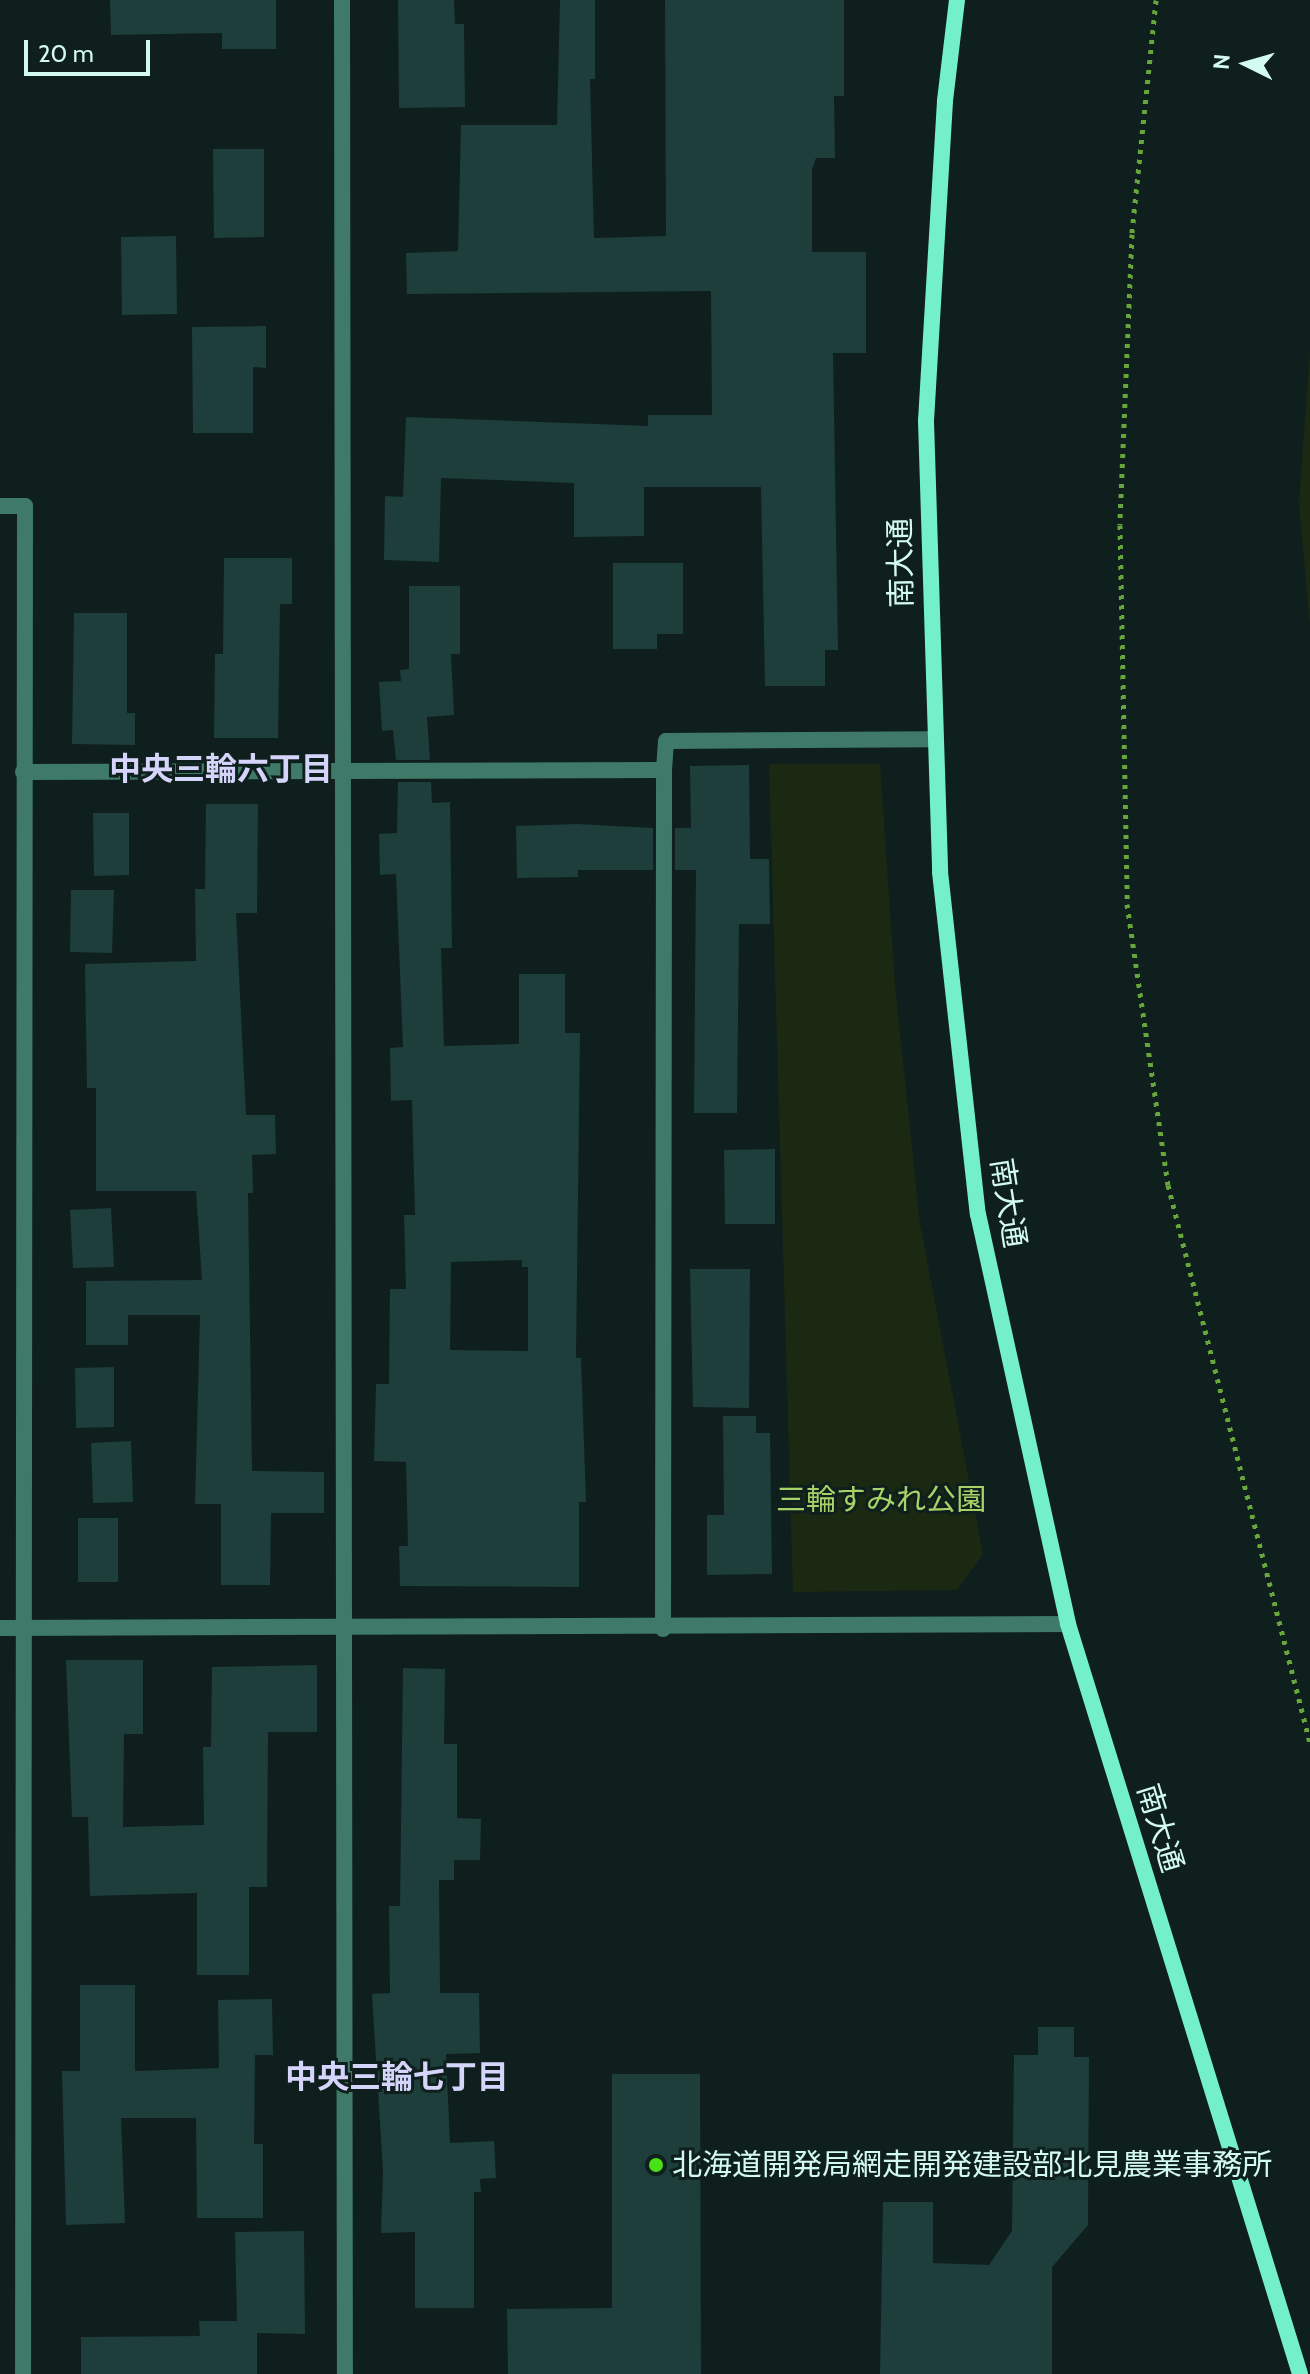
<!DOCTYPE html>
<html>
<head>
<meta charset="utf-8">
<style>
  body { margin:0 }
  #map { position:relative; width:1310px; height:2374px; overflow:hidden; background:#0f1f1d; font-family:Cabin,"Noto Sans JP",sans-serif }
  div>[style] { position:absolute }
  [style*='--x'] { left:calc(var(--x)*1px); top:calc(var(--y)*1px); width:calc(var(--w)*1px); rotate:calc(var(--a)*1deg) }
  .green>* { inset:0; background:#1b2913 }
  .building>* { inset:0; background:#1d3e3a }
  .path>* { height:5px; margin-top:-2.5px; transform-origin:0; background:repeating-linear-gradient(90deg,#66a63b 0 4px,transparent 0 10px) }
  .street>* { height:16px; margin:-8px; padding:0 8px; transform-origin:8px; border-radius:8px; background:#3f7a68 }
  .secondary>* { height:16px; margin:-8px; padding:0 8px; transform-origin:8px; border-radius:8px; background:#74f0c8 }
  .dots>* { width:22px; height:22px; translate:-50% -50%; box-sizing:border-box; border:4px solid #0f1f1d; border-radius:50% }
  span { translate:-50% -50%; white-space:nowrap; text-align:center; line-height:1.15; -webkit-text-stroke:6px #0f1f1d; paint-order:stroke }
  .street-label { font-size:30px; color:#d3faf1 }
  .park-label { font-size:30px; color:#a6d267 }
  .poi-label { font-size:30px; color:#d3faf1 }
  .left { translate:0 -50%; text-align:left }
  .neighbourhood-label { font-size:32px; color:#d5d4fa; font-weight:700 }
  .north { position:absolute; left:1206px; top:24px; width:80px; height:80px; -webkit-text-stroke:6px #0f1f1d; paint-order:stroke; rotate:275deg; font-size:22px; font-weight:700; line-height:32px; text-align:center; color:#d3faf1 }
  .north::after { content:''; display:block; margin:auto; width:28px; height:36px; background:#d3faf1; clip-path:polygon(50% 0,100% 100%,50% 72%,0 100%) }
  .scale { position:absolute; left:24px; top:40px; width:126px; height:36px; box-sizing:border-box; border:4px solid #d3faf1; border-top:0; padding-left:10px; font-size:24px; line-height:28px; white-space:nowrap; color:#d3faf1; -webkit-text-stroke:6px #0f1f1d; paint-order:stroke }
</style>
</head>
<body>
<div id="map">
  <div class="green">
    <div style="clip-path:polygon(1310px 350px,1310px 626px,1299px 503px)"></div>
    <div style="clip-path:polygon(769px 764px,880px 764px,895px 986px,920px 1224px,983px 1554px,957px 1590px,793px 1592px)"></div>
  </div>
  <div class="building">
    <div style="clip-path:polygon(110px 0,276px 0,276px 49px,222px 49px,222px 33px,111px 35px)"></div>
    <div style="clip-path:polygon(398px 0,454px 0,455px 24px,464px 24px,465px 107px,399px 108px)"></div>
    <div style="clip-path:polygon(560px 0,595px 0,595px 79px,590px 79px,594px 238px,666px 236px,665px 0,844px 0,844px 96px,834px 96px,835px 158px,816px 158px,812px 169px,812px 252px,866px 252px,866px 353px,833px 353px,838px 650px,825px 650px,825px 686px,765px 686px,761px 487px,644px 487px,644px 536px,574px 537px,574px 483px,441px 478px,439px 562px,384px 560px,385px 496px,403px 497px,406px 417px,648px 426px,648px 415px,712px 415px,711px 291px,407px 294px,406px 253px,458px 251px,461px 125px,557px 125px)"></div>
    <div style="clip-path:polygon(213px 149px,264px 149px,264px 237px,214px 238px)"></div>
    <div style="clip-path:polygon(176px 236px,177px 314px,122px 315px,121px 237px)"></div>
    <div style="clip-path:polygon(266px 326px,266px 368px,253px 367px,253px 433px,193px 433px,192px 327px)"></div>
    <div style="clip-path:polygon(224px 558px,292px 558px,292px 604px,280px 604px,278px 738px,214px 738px,215px 654px,223px 654px)"></div>
    <div style="clip-path:polygon(613px 563px,683px 563px,683px 634px,657px 634px,657px 649px,613px 649px)"></div>
    <div style="clip-path:polygon(409px 586px,460px 586px,460px 654px,451px 654px,454px 715px,427px 717px,430px 760px,396px 760px,393px 730px,382px 731px,379px 682px,401px 681px,400px 670px,409px 669px)"></div>
    <div style="clip-path:polygon(74px 613px,127px 613px,127px 713px,135px 713px,135px 745px,72px 744px)"></div>
    <div style="clip-path:polygon(749px 765px,750px 859px,769px 859px,770px 924px,739px 924px,737px 1113px,694px 1113px,696px 870px,675px 870px,675px 828px,691px 828px,690px 766px)"></div>
    <div style="clip-path:polygon(evenodd,398px 782px,431px 782px,432px 803px,450px 802px,452px 948px,441px 948px,444px 1046px,519px 1044px,519px 974px,565px 974px,565px 1033px,580px 1033px,576px 1358px,581px 1358px,586px 1502px,579px 1502px,579px 1587px,400px 1586px,399px 1546px,408px 1546px,406px 1462px,374px 1461px,376px 1384px,389px 1384px,390px 1289px,406px 1289px,404px 1215px,415px 1215px,412px 1100px,391px 1101px,390px 1048px,403px 1047px,396px 874px,380px 875px,379px 834px,397px 833px,398px 782px,522px 1260px,522px 1267px,528px 1267px,528px 1351px,450px 1350px,451px 1262px,522px 1260px)"></div>
    <div style="clip-path:polygon(206px 804px,258px 804px,257px 913px,236px 913px,246px 1115px,275px 1115px,276px 1154px,252px 1155px,253px 1193px,248px 1193px,252px 1471px,324px 1472px,324px 1513px,271px 1513px,270px 1585px,221px 1585px,221px 1504px,195px 1504px,200px 1315px,128px 1315px,128px 1345px,86px 1345px,86px 1281px,202px 1280px,196px 1191px,96px 1191px,96px 1088px,87px 1088px,85px 964px,196px 961px,195px 889px,205px 889px)"></div>
    <div style="clip-path:polygon(93px 813px,129px 813px,129px 875px,94px 876px)"></div>
    <div style="clip-path:polygon(577px 824px,653px 828px,653px 870px,578px 870px,578px 877px,517px 878px,516px 826px)"></div>
    <div style="clip-path:polygon(71px 890px,114px 890px,112px 953px,70px 952px)"></div>
    <div style="clip-path:polygon(775px 1149px,775px 1224px,725px 1224px,724px 1150px)"></div>
    <div style="clip-path:polygon(111px 1208px,114px 1267px,73px 1268px,70px 1210px)"></div>
    <div style="clip-path:polygon(690px 1269px,750px 1269px,749px 1408px,693px 1407px)"></div>
    <div style="clip-path:polygon(114px 1367px,114px 1427px,76px 1428px,75px 1368px)"></div>
    <div style="clip-path:polygon(723px 1416px,756px 1416px,756px 1433px,770px 1433px,772px 1574px,707px 1575px,707px 1515px,724px 1515px)"></div>
    <div style="clip-path:polygon(131px 1441px,133px 1502px,93px 1503px,91px 1443px)"></div>
    <div style="clip-path:polygon(78px 1518px,118px 1518px,118px 1582px,78px 1582px)"></div>
    <div style="clip-path:polygon(66px 1660px,143px 1660px,143px 1734px,124px 1734px,123px 1827px,204px 1825px,203px 1747px,211px 1747px,212px 1667px,317px 1665px,317px 1732px,268px 1732px,267px 1887px,249px 1887px,249px 1975px,197px 1975px,197px 1893px,90px 1896px,88px 1817px,72px 1817px)"></div>
    <div style="clip-path:polygon(403px 1668px,445px 1669px,444px 1744px,457px 1744px,457px 1818px,481px 1819px,480px 1860px,454px 1860px,454px 1880px,439px 1880px,440px 1993px,479px 1993px,480px 2053px,446px 2054px,450px 2143px,494px 2141px,496px 2178px,480px 2179px,481px 2192px,474px 2192px,474px 2308px,415px 2308px,415px 2232px,381px 2233px,383px 2171px,372px 1994px,390px 1993px,389px 1906px,400px 1906px)"></div>
    <div style="clip-path:polygon(80px 1985px,135px 1985px,135px 2071px,219px 2068px,218px 2000px,272px 1999px,273px 2055px,255px 2055px,254px 2144px,263px 2144px,263px 2218px,197px 2218px,196px 2118px,121px 2118px,125px 2223px,66px 2225px,62px 2071px,80px 2071px)"></div>
    <div style="clip-path:polygon(1038px 2027px,1074px 2027px,1074px 2057px,1089px 2057px,1088px 2225px,1052px 2267px,1052px 2374px,880px 2374px,883px 2202px,933px 2202px,933px 2263px,989px 2265px,1012px 2231px,1014px 2055px,1038px 2055px)"></div>
    <div style="clip-path:polygon(612px 2074px,700px 2074px,701px 2374px,508px 2374px,507px 2309px,612px 2308px)"></div>
    <div style="clip-path:polygon(304px 2231px,305px 2334px,257px 2333px,257px 2374px,81px 2374px,81px 2337px,200px 2336px,199px 2321px,237px 2321px,235px 2232px)"></div>
  </div>
  <div class="path">
    <div style="--x:1156;--y:0;--w:235;--a:95.9"></div>
    <div style="--x:1132;--y:234;--w:291;--a:92.4"></div>
    <div style="--x:1120;--y:525;--w:379;--a:88.9"></div>
    <div style="--x:1127;--y:904;--w:284;--a:81.7"></div>
    <div style="--x:1168;--y:1185;--w:576;--a:75.72"></div>
  </div>
  <div class="street">
    <div style="--x:342;--y:0;--w:2374;--a:89.93"></div>
    <div style="--x:0;--y:506;--w:25;--a:0"></div>
    <div style="--x:25;--y:506;--w:1868;--a:90.06"></div>
    <div style="--x:23;--y:772;--w:641;--a:-0.18"></div>
    <div style="--x:664;--y:770;--w:29;--a:-86"></div>
    <div style="--x:666;--y:741;--w:267;--a:-0.4"></div>
    <div style="--x:0;--y:1628;--w:1068;--a:-0.21"></div>
    <div style="--x:663;--y:1629;--w:859;--a:-89.93"></div>
  </div>
  <div class="secondary">
    <div style="--x:957;--y:0;--w:102;--a:96.8"></div>
    <div style="--x:945;--y:101;--w:321;--a:93.4"></div>
    <div style="--x:926;--y:421;--w:451;--a:88.2"></div>
    <div style="--x:940;--y:872;--w:344;--a:83.7"></div>
    <div style="--x:978;--y:1214;--w:420;--a:77.6"></div>
    <div style="--x:1068;--y:1624;--w:785;--a:72.81"></div>
  </div>
  <div class="dots">
    <div style="left:656px;top:2165px;background:#49e018"></div>
  </div>
  <div class="street-label">
    <span style="left:901px;top:563px;rotate:-91deg">南大通</span>
    <span style="left:1008px;top:1203px;rotate:81deg">南大通</span>
    <span style="left:1160px;top:1828px;rotate:73deg">南大通</span>
  </div>
  <div class="park-label">
    <span style="left:881px;top:1500px">三輪すみれ公園</span>
  </div>
  <div class="poi-label">
    <span class="left" style="left:672px;top:2165px">北海道開発局網走開発建設部北見農業事務所</span>
  </div>
  <div class="neighbourhood-label">
    <span style="left:221px;top:769px">中央三輪六丁目</span>
    <span style="left:397px;top:2077px">中央三輪七丁目</span>
  </div>
  <div class="north">N</div>
  <div class="scale">20 m</div>
</div>
</body>
</html>
